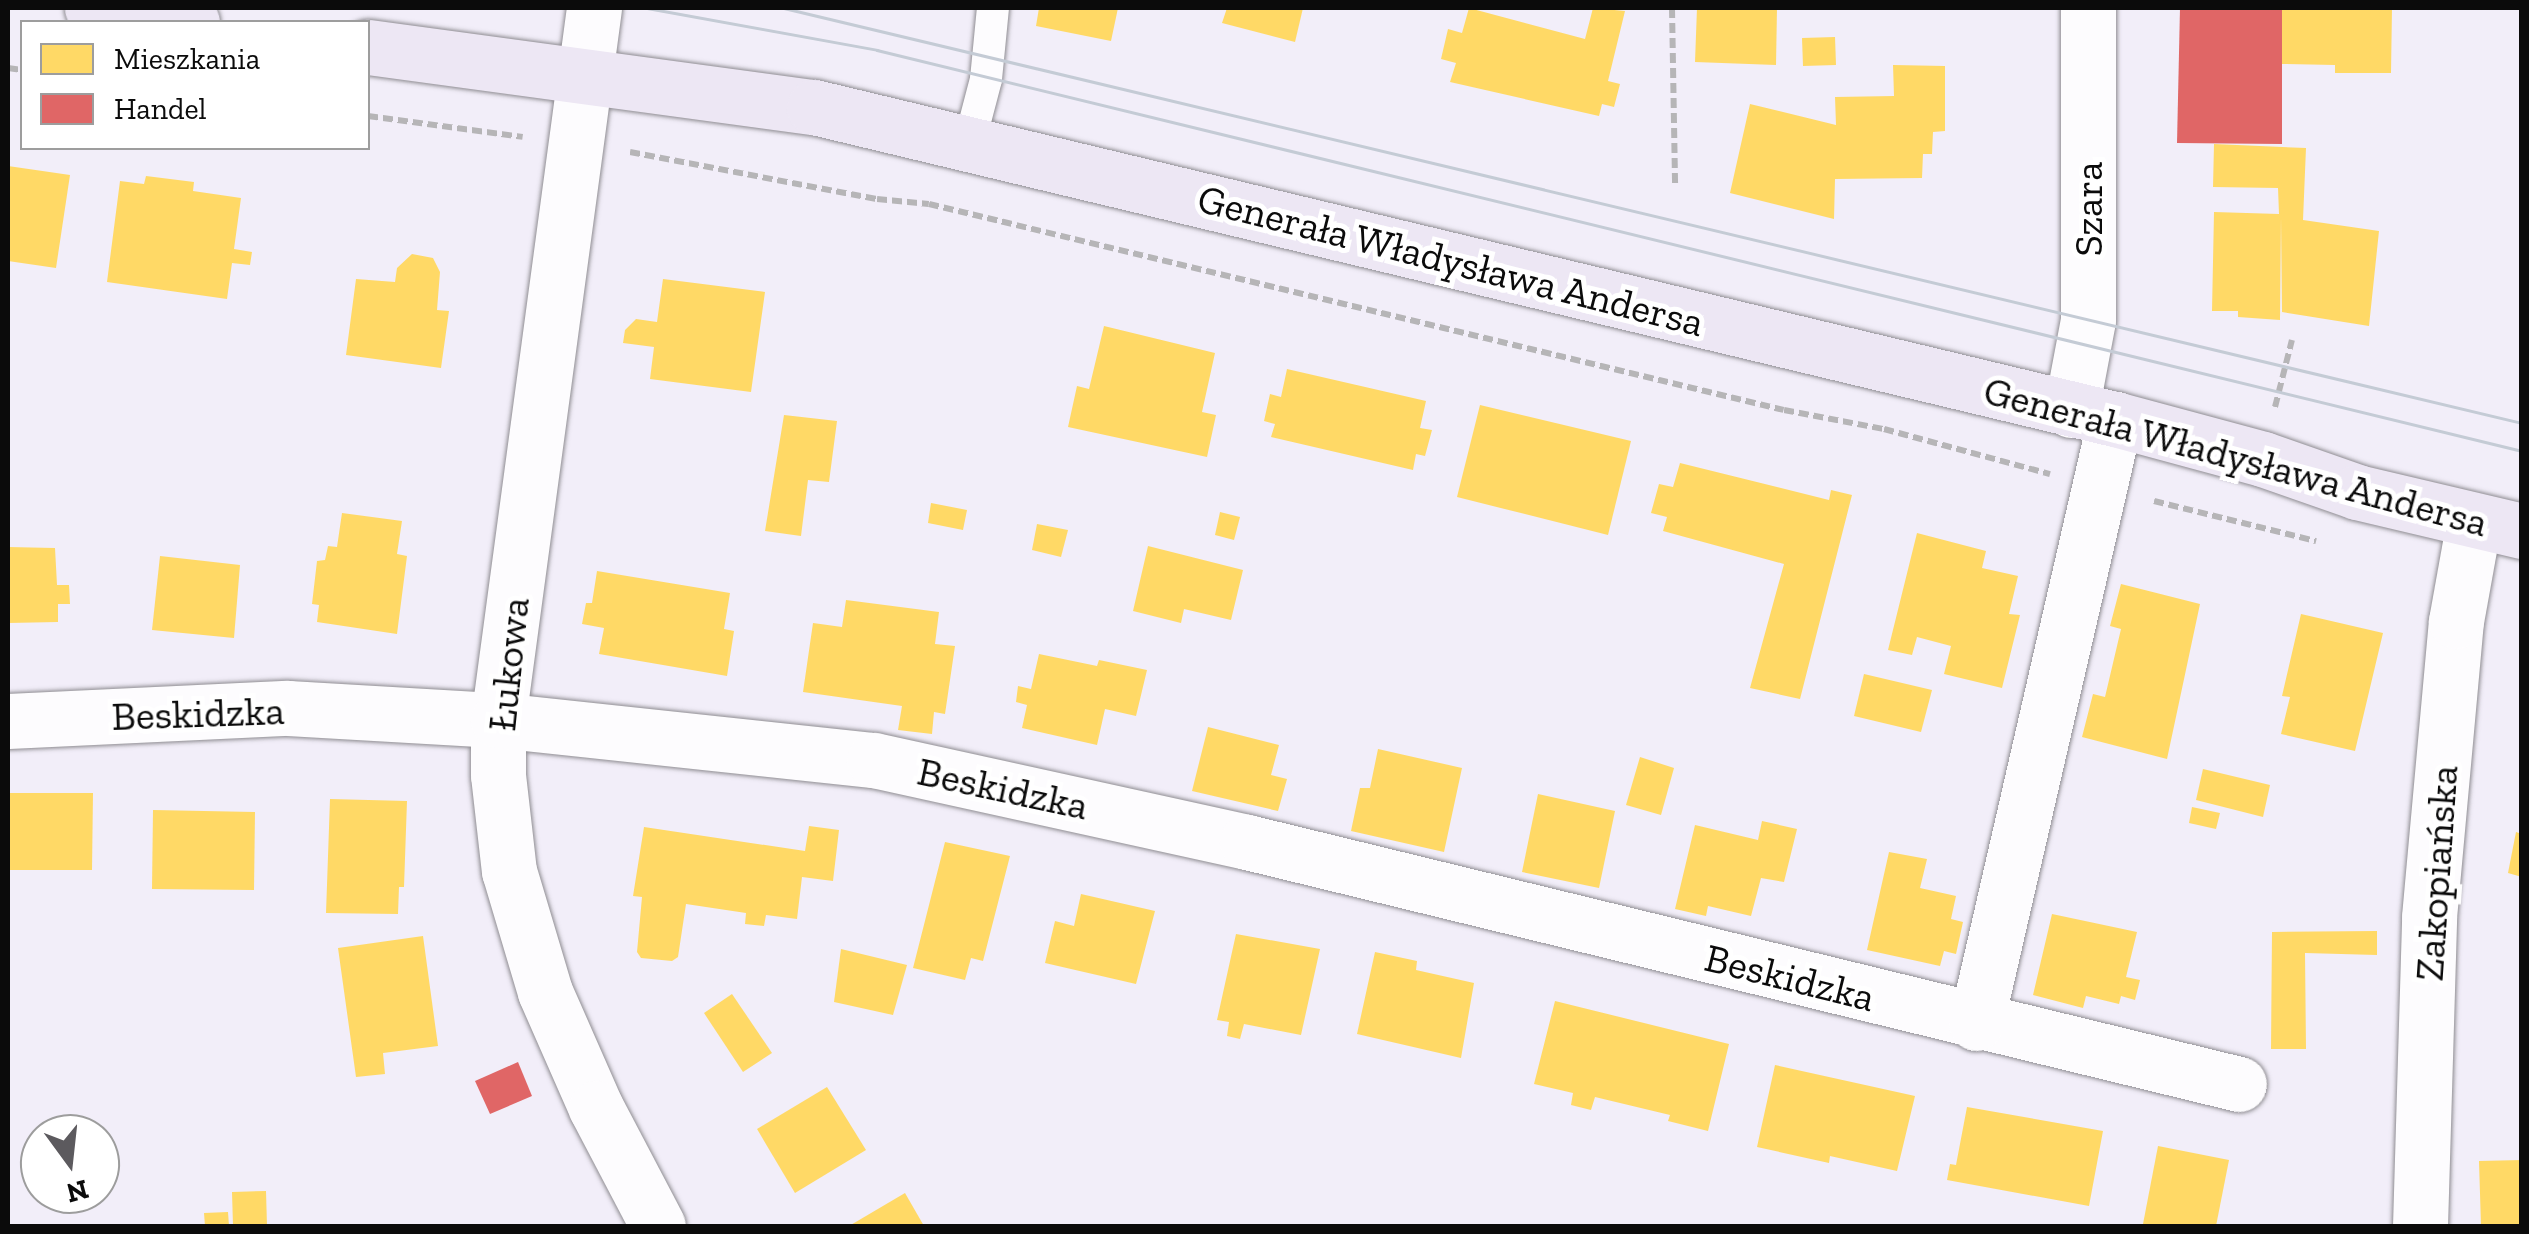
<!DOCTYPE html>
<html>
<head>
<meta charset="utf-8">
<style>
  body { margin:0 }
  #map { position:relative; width:2529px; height:1234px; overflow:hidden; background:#f2eef9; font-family:"Zilla Slab",serif }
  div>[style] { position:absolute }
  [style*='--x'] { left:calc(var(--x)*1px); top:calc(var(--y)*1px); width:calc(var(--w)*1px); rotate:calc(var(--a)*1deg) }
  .homes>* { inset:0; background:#ffd966 }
  .shops>* { inset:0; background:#e06666 }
  .path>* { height:6px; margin-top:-3px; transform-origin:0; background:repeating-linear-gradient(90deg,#b6b5b7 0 10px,transparent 0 15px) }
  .roads { filter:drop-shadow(0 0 2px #8f8d92) drop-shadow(0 0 2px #8f8d92) }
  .lane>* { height:32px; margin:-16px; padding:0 16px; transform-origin:16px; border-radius:16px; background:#fdfcfe }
  .street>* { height:55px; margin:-27.5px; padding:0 27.5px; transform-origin:27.5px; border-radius:27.5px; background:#fdfcfe }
  .secondary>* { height:55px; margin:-27.5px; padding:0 27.5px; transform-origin:27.5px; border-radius:27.5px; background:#ede7f4 }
  .tram>* { height:2.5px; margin:-1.25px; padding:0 1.25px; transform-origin:1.25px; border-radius:1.25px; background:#c4cbd5 }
  span { translate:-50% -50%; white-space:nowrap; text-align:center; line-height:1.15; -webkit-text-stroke:10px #fff; paint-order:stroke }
  .street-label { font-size:40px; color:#0b0b0b }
  .frame { position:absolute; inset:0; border:10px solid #0b0b0b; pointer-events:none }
  .legend { position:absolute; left:20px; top:20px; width:350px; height:130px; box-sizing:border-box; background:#fff; border:2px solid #9d9d9d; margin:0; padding:12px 18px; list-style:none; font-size:30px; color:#0b0b0b }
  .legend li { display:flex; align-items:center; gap:20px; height:50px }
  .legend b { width:50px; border:2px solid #9d9d9d }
  .north { position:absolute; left:20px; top:1114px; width:100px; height:100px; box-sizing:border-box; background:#fff; border:2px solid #9d9d9d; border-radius:50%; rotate:165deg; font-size:28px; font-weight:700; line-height:40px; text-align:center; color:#0b0b0b }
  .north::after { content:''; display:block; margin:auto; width:35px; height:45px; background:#5c5a5e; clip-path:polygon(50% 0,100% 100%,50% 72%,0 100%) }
</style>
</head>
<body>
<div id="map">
  <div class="homes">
    <div style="clip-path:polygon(1039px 8px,1118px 8px,1111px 41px,1036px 26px)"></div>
    <div style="clip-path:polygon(1227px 8px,1303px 8px,1295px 42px,1222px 23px)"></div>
    <div style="clip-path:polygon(1469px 8px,1585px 39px,1593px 8px,1625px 11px,1608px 81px,1620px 84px,1614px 107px,1602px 104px,1599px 116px,1450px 82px,1456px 63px,1441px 59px,1448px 29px,1462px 33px)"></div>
    <div style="clip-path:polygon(1697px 8px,1777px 8px,1776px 65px,1695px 62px)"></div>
    <div style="clip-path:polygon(2282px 8px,2392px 8px,2391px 73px,2335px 73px,2335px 65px,2282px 64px)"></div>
    <div style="clip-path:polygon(1835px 37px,1836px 65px,1803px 66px,1802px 38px)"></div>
    <div style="clip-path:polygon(1893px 65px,1945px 66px,1945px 131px,1933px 132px,1932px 154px,1923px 154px,1922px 178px,1835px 179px,1834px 219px,1730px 193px,1750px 104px,1836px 125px,1835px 97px,1894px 96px)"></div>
    <div style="clip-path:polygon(2214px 144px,2306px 148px,2303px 220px,2379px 231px,2369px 326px,2282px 312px,2281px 217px,2280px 320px,2238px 317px,2238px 311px,2212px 311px,2214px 212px,2279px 214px,2278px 188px,2213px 187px)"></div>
    <div style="clip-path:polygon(8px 166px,70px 175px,56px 268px,8px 261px)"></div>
    <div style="clip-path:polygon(146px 176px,194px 182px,193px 191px,241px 198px,234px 249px,252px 252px,250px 265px,232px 263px,227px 299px,107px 282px,120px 181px,144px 184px)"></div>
    <div style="clip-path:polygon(412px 254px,433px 258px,440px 272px,437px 310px,449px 311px,441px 368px,346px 355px,356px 279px,395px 282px,397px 268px)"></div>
    <div style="clip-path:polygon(663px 279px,765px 292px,751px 392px,650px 379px,654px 347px,623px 343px,625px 330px,636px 319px,657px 322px)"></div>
    <div style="clip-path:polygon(1104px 326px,1215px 353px,1202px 412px,1216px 415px,1207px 457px,1068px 427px,1077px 386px,1089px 389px)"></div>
    <div style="clip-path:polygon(1287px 369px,1426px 401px,1420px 428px,1432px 430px,1425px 456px,1416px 454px,1413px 470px,1271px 437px,1275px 424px,1264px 421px,1270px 394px,1281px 397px)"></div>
    <div style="clip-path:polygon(1480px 405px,1631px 441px,1608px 535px,1457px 497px)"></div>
    <div style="clip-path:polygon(784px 415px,837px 421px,829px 482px,808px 480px,801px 536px,765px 531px)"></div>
    <div style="clip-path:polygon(1680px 463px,1829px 500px,1831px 490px,1852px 495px,1800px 699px,1750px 688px,1784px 564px,1663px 531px,1667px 517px,1651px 513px,1659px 484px,1673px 487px)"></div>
    <div style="clip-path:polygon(931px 503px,967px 510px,963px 530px,928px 523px)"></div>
    <div style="clip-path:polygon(1220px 512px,1240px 517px,1234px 540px,1215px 535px)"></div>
    <div style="clip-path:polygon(342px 513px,402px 521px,397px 554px,407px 556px,397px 634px,317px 622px,319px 605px,312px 604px,317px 561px,325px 560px,328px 546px,337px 547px)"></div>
    <div style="clip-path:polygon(1037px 524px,1068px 530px,1061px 557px,1032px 550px)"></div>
    <div style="clip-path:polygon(1917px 533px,1986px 551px,1982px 568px,2018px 576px,2009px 614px,2020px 615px,2002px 688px,1944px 674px,1951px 646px,1917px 637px,1912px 655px,1888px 650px)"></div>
    <div style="clip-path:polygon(1148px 546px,1243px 570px,1231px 620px,1184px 609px,1181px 623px,1133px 611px)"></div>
    <div style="clip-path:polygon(8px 547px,55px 548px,57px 585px,69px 585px,70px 604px,58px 604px,58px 622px,8px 623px)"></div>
    <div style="clip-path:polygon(160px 556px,240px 565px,234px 638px,152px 630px)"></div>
    <div style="clip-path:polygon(597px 571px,730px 593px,724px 629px,734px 631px,727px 676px,599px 654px,604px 628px,582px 624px,586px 603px,592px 603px)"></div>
    <div style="clip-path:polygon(2121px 584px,2200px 604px,2167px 759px,2082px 737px,2093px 694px,2105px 697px,2121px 629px,2110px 626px)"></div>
    <div style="clip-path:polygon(846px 600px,939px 612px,935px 644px,955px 646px,945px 714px,934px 712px,932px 734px,898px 730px,902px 706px,803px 692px,813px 623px,842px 627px)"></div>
    <div style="clip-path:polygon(2301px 614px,2383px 633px,2355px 751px,2281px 734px,2290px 697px,2282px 696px)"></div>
    <div style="clip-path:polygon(1039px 654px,1097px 666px,1099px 660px,1147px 670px,1136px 716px,1105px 709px,1097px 745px,1022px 728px,1027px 705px,1016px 702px,1018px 686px,1031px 689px)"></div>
    <div style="clip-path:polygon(1864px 674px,1932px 690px,1921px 732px,1854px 716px)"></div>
    <div style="clip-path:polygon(1208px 727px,1279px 745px,1271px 775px,1287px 779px,1278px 811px,1192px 791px)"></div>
    <div style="clip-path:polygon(1378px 749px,1462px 768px,1444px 852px,1351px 831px,1360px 788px,1370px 788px)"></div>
    <div style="clip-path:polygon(1640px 757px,1674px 768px,1661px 815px,1626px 805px)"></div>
    <div style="clip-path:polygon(2203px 769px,2270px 785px,2263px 817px,2196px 800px)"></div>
    <div style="clip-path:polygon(8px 793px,93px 793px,92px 870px,8px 870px)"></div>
    <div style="clip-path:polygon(1538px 794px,1615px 811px,1599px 888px,1522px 872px)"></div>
    <div style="clip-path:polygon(330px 799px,407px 801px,404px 887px,399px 887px,398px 914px,326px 913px)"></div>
    <div style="clip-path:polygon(2192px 807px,2220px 813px,2216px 829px,2189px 823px)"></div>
    <div style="clip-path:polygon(153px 810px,255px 812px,254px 890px,152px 889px)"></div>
    <div style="clip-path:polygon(1762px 821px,1797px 829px,1784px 882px,1761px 878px,1751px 916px,1708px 906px,1706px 916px,1675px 909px,1695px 825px,1758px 840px)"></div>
    <div style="clip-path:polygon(809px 826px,839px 830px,833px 881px,802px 877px,797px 919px,766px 915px,764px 926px,745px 924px,746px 913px,686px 904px,678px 957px,672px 961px,641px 958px,637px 952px,642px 897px,633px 896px,644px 827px,805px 851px)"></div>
    <div style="clip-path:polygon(2516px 832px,2522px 834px,2522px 877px,2508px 873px)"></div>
    <div style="clip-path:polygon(945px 842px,1010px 856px,983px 961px,971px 958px,965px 980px,913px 968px)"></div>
    <div style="clip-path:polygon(1889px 852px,1927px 859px,1920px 888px,1956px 896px,1951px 919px,1963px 922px,1956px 954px,1944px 951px,1940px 966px,1867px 950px)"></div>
    <div style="clip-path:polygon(1081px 894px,1155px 911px,1136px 984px,1045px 963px,1055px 921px,1074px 926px)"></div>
    <div style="clip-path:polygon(2052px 914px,2137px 932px,2126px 977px,2140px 980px,2135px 1000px,2121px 996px,2119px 1004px,2086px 996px,2083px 1008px,2033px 995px)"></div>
    <div style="clip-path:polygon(2377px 931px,2377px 955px,2305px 953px,2306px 1049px,2271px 1049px,2272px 932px)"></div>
    <div style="clip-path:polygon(1236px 934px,1320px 949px,1301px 1035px,1244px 1024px,1240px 1039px,1227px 1036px,1229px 1022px,1217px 1020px)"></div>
    <div style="clip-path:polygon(423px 936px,438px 1046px,383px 1053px,385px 1074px,356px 1077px,338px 948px)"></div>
    <div style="clip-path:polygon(841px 949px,907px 965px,893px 1015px,834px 1002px)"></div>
    <div style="clip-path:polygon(1375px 952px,1417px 961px,1416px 970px,1474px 983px,1461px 1058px,1357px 1034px)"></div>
    <div style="clip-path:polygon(732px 994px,772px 1053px,743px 1072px,704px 1013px)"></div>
    <div style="clip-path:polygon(1555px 1001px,1729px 1044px,1708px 1131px,1668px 1121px,1670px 1115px,1595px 1097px,1591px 1110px,1571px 1105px,1573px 1093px,1534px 1084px)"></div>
    <div style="clip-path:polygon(1775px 1065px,1915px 1096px,1897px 1171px,1830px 1156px,1829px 1163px,1757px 1147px)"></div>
    <div style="clip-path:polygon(827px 1087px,866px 1150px,795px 1193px,757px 1129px)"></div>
    <div style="clip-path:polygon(1967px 1107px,2103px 1131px,2089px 1206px,1947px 1180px,1950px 1164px,1956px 1165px)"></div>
    <div style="clip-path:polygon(2158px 1146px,2229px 1160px,2216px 1226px,2143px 1224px)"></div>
    <div style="clip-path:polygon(2522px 1160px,2522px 1226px,2481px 1226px,2479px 1161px)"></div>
    <div style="clip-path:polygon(266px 1191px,267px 1226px,233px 1226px,232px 1192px)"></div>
    <div style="clip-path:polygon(905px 1193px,924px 1226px,849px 1226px)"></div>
    <div style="clip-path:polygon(228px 1212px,229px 1226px,205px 1226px,204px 1213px)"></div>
  </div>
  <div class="shops">
    <div style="clip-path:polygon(2180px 8px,2282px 8px,2282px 144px,2177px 143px)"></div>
    <div style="clip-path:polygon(518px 1062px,532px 1096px,490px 1114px,475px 1081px)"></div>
  </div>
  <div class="path">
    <div style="--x:1672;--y:8;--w:178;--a:89"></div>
    <div style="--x:8;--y:68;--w:14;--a:8"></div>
    <div style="--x:368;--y:116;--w:156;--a:7.7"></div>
    <div style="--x:630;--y:152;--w:251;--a:10.8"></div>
    <div style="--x:877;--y:199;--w:52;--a:5.5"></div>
    <div style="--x:929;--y:204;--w:879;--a:13.55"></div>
    <div style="--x:1784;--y:410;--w:102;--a:10.8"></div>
    <div style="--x:1884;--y:429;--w:172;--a:15.2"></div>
    <div style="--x:2275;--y:407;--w:69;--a:-75.8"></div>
    <div style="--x:2154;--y:501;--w:167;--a:13.9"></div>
  </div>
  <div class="roads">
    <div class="lane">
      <div style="--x:969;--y:144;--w:67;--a:-75.3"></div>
      <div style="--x:986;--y:79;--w:71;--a:-84.4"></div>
    </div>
    <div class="street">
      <div style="--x:594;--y:8;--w:718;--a:97.68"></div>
      <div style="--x:498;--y:720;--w:55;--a:90"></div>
      <div style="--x:498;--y:775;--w:97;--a:83.5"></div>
      <div style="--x:509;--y:871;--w:126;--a:73.4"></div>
      <div style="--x:545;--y:992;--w:127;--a:66.3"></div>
      <div style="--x:596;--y:1108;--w:133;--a:62.3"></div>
      <div style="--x:2071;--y:410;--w:92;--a:-79.3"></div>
      <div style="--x:2088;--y:320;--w:312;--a:-90"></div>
      <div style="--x:8;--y:721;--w:280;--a:-2.7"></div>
      <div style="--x:288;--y:708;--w:210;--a:3.3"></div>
      <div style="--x:498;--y:720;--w:378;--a:6.1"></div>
      <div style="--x:874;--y:760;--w:382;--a:12.4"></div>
      <div style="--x:1247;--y:842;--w:1021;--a:13.71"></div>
      <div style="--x:1976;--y:1023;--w:620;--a:-77.04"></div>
      <div style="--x:2420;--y:1226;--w:309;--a:-88.3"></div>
      <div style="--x:2429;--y:917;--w:297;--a:-84.8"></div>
      <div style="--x:2456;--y:621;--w:102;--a:-79.8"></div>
    </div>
    <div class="secondary">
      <div style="--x:92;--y:8;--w:101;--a:8"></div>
      <div style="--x:368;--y:47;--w:450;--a:7.7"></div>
      <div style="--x:814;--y:107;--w:1338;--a:13.49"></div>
      <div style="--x:2115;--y:419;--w:153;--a:15.1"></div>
      <div style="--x:2263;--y:459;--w:100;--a:19.3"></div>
      <div style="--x:2357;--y:492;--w:170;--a:13.3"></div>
    </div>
  </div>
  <div class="tram">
    <div style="--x:647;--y:8;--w:234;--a:10.3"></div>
    <div style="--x:877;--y:50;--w:1693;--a:13.7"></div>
    <div style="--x:784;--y:8;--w:1787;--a:13.43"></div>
  </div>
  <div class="street-label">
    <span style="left:2088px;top:209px;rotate:-90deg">Szara</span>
    <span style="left:1451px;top:260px;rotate:14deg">Generała Władysława Andersa</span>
    <span style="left:2236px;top:456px;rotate:15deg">Generała Władysława Andersa</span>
    <span style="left:508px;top:664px;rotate:-84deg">Łukowa</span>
    <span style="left:198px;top:713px;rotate:-2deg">Beskidzka</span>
    <span style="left:1003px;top:788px;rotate:12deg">Beskidzka</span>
    <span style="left:2436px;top:873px;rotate:-86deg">Zakopiańska</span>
    <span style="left:1790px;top:977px;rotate:14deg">Beskidzka</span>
  </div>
  <div class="frame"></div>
  <ul class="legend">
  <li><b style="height:28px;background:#ffd966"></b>Mieszkania</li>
  <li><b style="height:28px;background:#e06666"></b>Handel</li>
  </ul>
  <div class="north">N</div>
</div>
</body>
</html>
